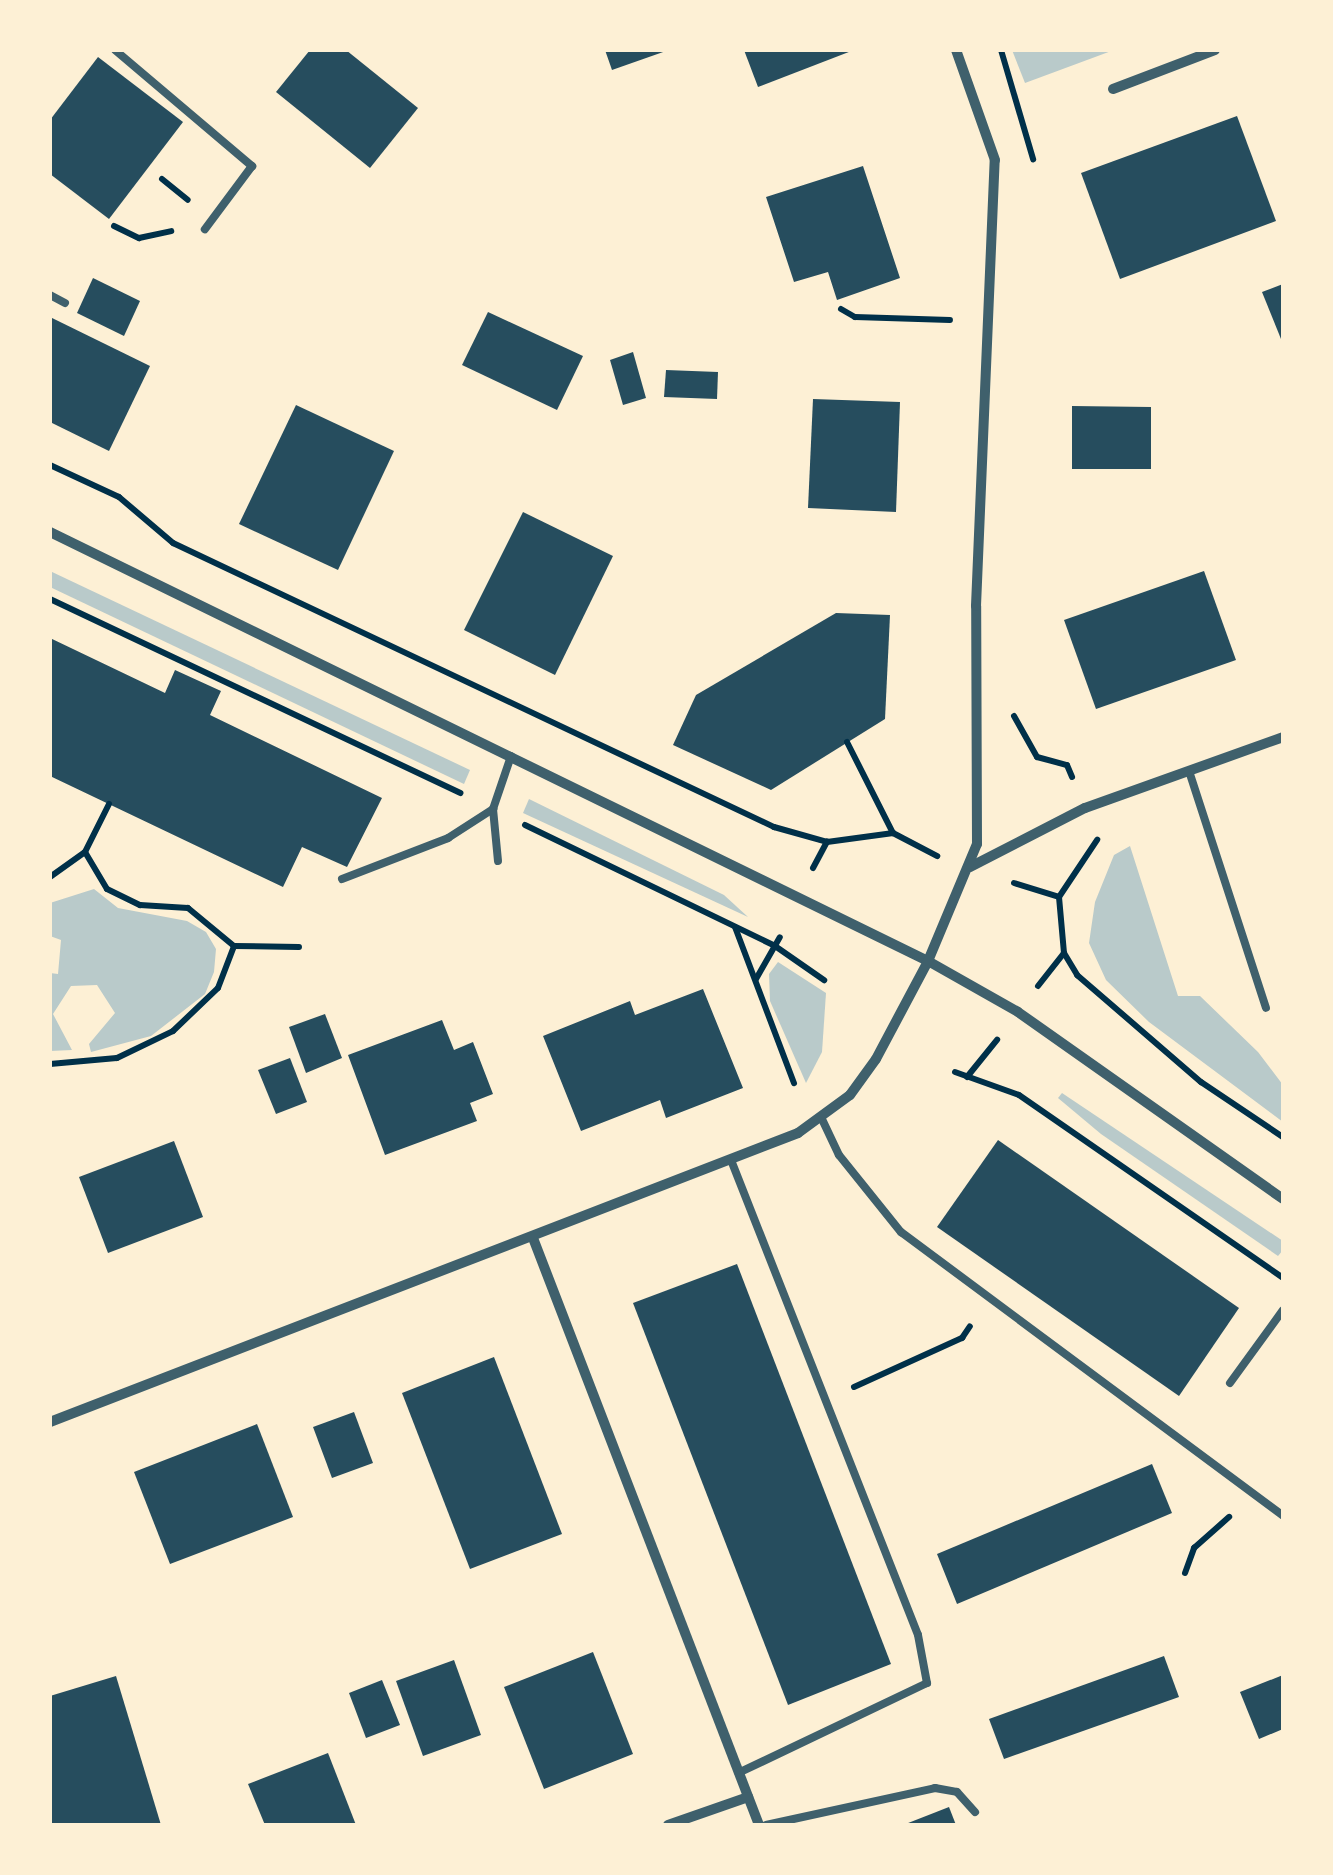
<!DOCTYPE html>
<html>
<head>
<meta charset="utf-8">
<style>
  body { margin:0 }
  #map { position:relative; width:1333px; height:1875px; overflow:hidden; background:#fdf0d5; font-family:Poppins,sans-serif }
  div>[style] { position:absolute }
  [style*='--x'] { left:calc(var(--x)*1px); top:calc(var(--y)*1px); width:calc(var(--w)*1px); rotate:calc(var(--a)*1deg) }
  .green>* { inset:0; background:#b9caca }
  .building>* { inset:0; background:#264d5e }
  .path>* { height:6px; margin:-3px; padding:0 3px; transform-origin:3px; border-radius:3px; background:#003049 }
  .service>* { height:8px; margin:-4px; padding:0 4px; transform-origin:4px; border-radius:4px; background:#3f606c }
  .minor>* { height:10px; margin:-5px; padding:0 5px; transform-origin:5px; border-radius:5px; background:#3f606c }
  span { translate:-50% -50%; white-space:nowrap; text-align:center; line-height:1.15; -webkit-text-stroke:8px #fdf0d5; paint-order:stroke }
  .frame { position:absolute; inset:0; border:52px solid #fdf0d5; pointer-events:none }
</style>
</head>
<body>
<div id="map">
  <div class="green">
    <div style="clip-path:polygon(1012px 50px,1114px 50px,1025px 83px)"></div>
    <div style="clip-path:polygon(50px 571px,470px 770px,464px 784px,50px 587px)"></div>
    <div style="clip-path:polygon(529px 799px,724px 895px,748px 917px,523px 813px)"></div>
    <div style="clip-path:polygon(1130px 846px,1178px 996px,1200px 996px,1258px 1052px,1283px 1085px,1283px 1122px,1149px 1022px,1106px 980px,1089px 943px,1095px 902px,1114px 855px)"></div>
    <div style="clip-path:polygon(94px 889px,118px 908px,187px 921px,206px 932px,216px 949px,214px 972px,205px 994px,151px 1036px,91px 1052px,89px 1044px,115px 1013px,97px 985px,71px 986px,53px 1014px,72px 1050px,50px 1051px,50px 973px,58px 974px,61px 940px,50px 936px,50px 903px)"></div>
    <div style="clip-path:polygon(778px 962px,826px 993px,822px 1052px,806px 1083px,770px 1001px,769px 974px)"></div>
    <div style="clip-path:polygon(1062px 1093px,1283px 1241px,1283px 1250px,1278px 1256px,1101px 1134px,1058px 1098px)"></div>
  </div>
  <div class="building">
    <div style="clip-path:polygon(310px 50px,346px 50px,418px 108px,370px 168px,276px 92px)"></div>
    <div style="clip-path:polygon(605px 50px,666px 50px,666px 51px,612px 70px)"></div>
    <div style="clip-path:polygon(744px 50px,854px 50px,758px 87px)"></div>
    <div style="clip-path:polygon(98px 57px,183px 122px,109px 219px,50px 174px,50px 120px)"></div>
    <div style="clip-path:polygon(1237px 116px,1276px 221px,1120px 279px,1081px 173px)"></div>
    <div style="clip-path:polygon(863px 166px,900px 278px,837px 300px,828px 272px,794px 282px,766px 197px)"></div>
    <div style="clip-path:polygon(93px 278px,140px 301px,124px 336px,77px 313px)"></div>
    <div style="clip-path:polygon(1283px 284px,1283px 344px,1262px 292px)"></div>
    <div style="clip-path:polygon(488px 312px,583px 356px,557px 410px,462px 365px)"></div>
    <div style="clip-path:polygon(50px 317px,150px 366px,109px 451px,50px 422px)"></div>
    <div style="clip-path:polygon(633px 352px,646px 398px,623px 405px,610px 360px)"></div>
    <div style="clip-path:polygon(666px 370px,718px 372px,717px 399px,664px 397px)"></div>
    <div style="clip-path:polygon(813px 399px,900px 402px,896px 512px,808px 508px)"></div>
    <div style="clip-path:polygon(296px 405px,394px 451px,338px 570px,239px 524px)"></div>
    <div style="clip-path:polygon(1072px 406px,1151px 407px,1151px 469px,1072px 469px)"></div>
    <div style="clip-path:polygon(523px 512px,613px 556px,555px 675px,464px 630px)"></div>
    <div style="clip-path:polygon(1204px 571px,1236px 660px,1096px 709px,1064px 620px)"></div>
    <div style="clip-path:polygon(836px 613px,890px 615px,885px 719px,771px 790px,673px 745px,696px 695px)"></div>
    <div style="clip-path:polygon(50px 638px,165px 693px,175px 670px,221px 691px,210px 715px,382px 798px,347px 867px,302px 847px,283px 887px,50px 776px)"></div>
    <div style="clip-path:polygon(703px 989px,743px 1088px,666px 1118px,660px 1100px,581px 1131px,543px 1036px,630px 1001px,635px 1015px)"></div>
    <div style="clip-path:polygon(325px 1014px,342px 1058px,306px 1073px,289px 1027px)"></div>
    <div style="clip-path:polygon(442px 1020px,454px 1050px,473px 1042px,493px 1094px,470px 1103px,477px 1121px,385px 1155px,348px 1055px)"></div>
    <div style="clip-path:polygon(290px 1058px,307px 1102px,276px 1114px,258px 1070px)"></div>
    <div style="clip-path:polygon(998px 1140px,1239px 1308px,1179px 1396px,937px 1227px)"></div>
    <div style="clip-path:polygon(174px 1141px,203px 1217px,108px 1253px,79px 1177px)"></div>
    <div style="clip-path:polygon(737px 1264px,891px 1664px,788px 1705px,633px 1303px)"></div>
    <div style="clip-path:polygon(494px 1357px,562px 1534px,470px 1569px,402px 1393px)"></div>
    <div style="clip-path:polygon(354px 1412px,373px 1463px,332px 1478px,313px 1427px)"></div>
    <div style="clip-path:polygon(257px 1424px,293px 1517px,170px 1564px,134px 1472px)"></div>
    <div style="clip-path:polygon(1152px 1464px,1172px 1513px,957px 1604px,937px 1554px)"></div>
    <div style="clip-path:polygon(593px 1652px,633px 1754px,544px 1789px,504px 1687px)"></div>
    <div style="clip-path:polygon(1164px 1656px,1179px 1697px,1004px 1759px,989px 1719px)"></div>
    <div style="clip-path:polygon(454px 1660px,481px 1735px,423px 1756px,396px 1681px)"></div>
    <div style="clip-path:polygon(1283px 1675px,1283px 1729px,1259px 1739px,1240px 1692px)"></div>
    <div style="clip-path:polygon(116px 1676px,161px 1825px,50px 1825px,50px 1696px)"></div>
    <div style="clip-path:polygon(382px 1680px,400px 1725px,366px 1738px,349px 1693px)"></div>
    <div style="clip-path:polygon(328px 1753px,356px 1825px,265px 1825px,248px 1784px)"></div>
    <div style="clip-path:polygon(949px 1807px,956px 1825px,903px 1825px)"></div>
  </div>
  <div class="path">
    <div style="--x:1001;--y:50;--w:114;--a:73.6"></div>
    <div style="--x:162;--y:179;--w:33;--a:39"></div>
    <div style="--x:114;--y:226;--w:28;--a:26"></div>
    <div style="--x:139;--y:238;--w:33;--a:-12"></div>
    <div style="--x:841;--y:309;--w:16;--a:30"></div>
    <div style="--x:855;--y:317;--w:95;--a:1.8"></div>
    <div style="--x:50;--y:465;--w:76;--a:24.9"></div>
    <div style="--x:119;--y:497;--w:71;--a:40.4"></div>
    <div style="--x:173;--y:543;--w:665;--a:25.29"></div>
    <div style="--x:774;--y:827;--w:55;--a:15.8"></div>
    <div style="--x:827;--y:842;--w:67;--a:-7.8"></div>
    <div style="--x:893;--y:833;--w:50;--a:27.6"></div>
    <div style="--x:50;--y:599;--w:454;--a:25.3"></div>
    <div style="--x:1014;--y:716;--w:47;--a:60.7"></div>
    <div style="--x:1037;--y:757;--w:31;--a:15"></div>
    <div style="--x:1067;--y:765;--w:13;--a:67"></div>
    <div style="--x:847;--y:742;--w:102;--a:63.2"></div>
    <div style="--x:109;--y:804;--w:54;--a:116.6"></div>
    <div style="--x:85;--y:852;--w:43;--a:59.3"></div>
    <div style="--x:107;--y:889;--w:37;--a:26"></div>
    <div style="--x:140;--y:905;--w:48;--a:3.6"></div>
    <div style="--x:188;--y:908;--w:60;--a:39.6"></div>
    <div style="--x:234;--y:946;--w:65;--a:0.9"></div>
    <div style="--x:525;--y:825;--w:278;--a:25.8"></div>
    <div style="--x:775;--y:946;--w:60;--a:34.8"></div>
    <div style="--x:813;--y:868;--w:30;--a:-62"></div>
    <div style="--x:50;--y:877;--w:43;--a:-35.5"></div>
    <div style="--x:1014;--y:883;--w:47;--a:17.3"></div>
    <div style="--x:1059;--y:897;--w:56;--a:84.9"></div>
    <div style="--x:1064;--y:953;--w:26;--a:59"></div>
    <div style="--x:1077;--y:975;--w:164;--a:40.8"></div>
    <div style="--x:1201;--y:1082;--w:99;--a:33.9"></div>
    <div style="--x:1059;--y:897;--w:69;--a:-56.3"></div>
    <div style="--x:735;--y:927;--w:167;--a:69.3"></div>
    <div style="--x:756;--y:979;--w:48;--a:-60.3"></div>
    <div style="--x:1038;--y:986;--w:42;--a:-51.8"></div>
    <div style="--x:50;--y:1064;--w:67;--a:-5.1"></div>
    <div style="--x:117;--y:1058;--w:62;--a:-25.7"></div>
    <div style="--x:173;--y:1031;--w:62;--a:-43.7"></div>
    <div style="--x:218;--y:988;--w:45;--a:-69.1"></div>
    <div style="--x:955;--y:1072;--w:68;--a:19.8"></div>
    <div style="--x:1019;--y:1095;--w:320;--a:34.7"></div>
    <div style="--x:967;--y:1077;--w:48;--a:-51"></div>
    <div style="--x:854;--y:1387;--w:119;--a:-24.4"></div>
    <div style="--x:962;--y:1338;--w:14;--a:-56"></div>
    <div style="--x:1185;--y:1573;--w:27;--a:-70"></div>
    <div style="--x:1194;--y:1548;--w:47;--a:-41.5"></div>
  </div>
  <div class="service">
    <div style="--x:115;--y:50;--w:180;--a:40.3"></div>
    <div style="--x:252;--y:166;--w:79;--a:126.7"></div>
    <div style="--x:50;--y:295;--w:17;--a:28"></div>
    <div style="--x:1189;--y:771;--w:249;--a:72"></div>
    <div style="--x:498;--y:861;--w:52;--a:-95.5"></div>
    <div style="--x:493;--y:809;--w:56;--a:-71.2"></div>
    <div style="--x:342;--y:879;--w:114;--a:-21.1"></div>
    <div style="--x:448;--y:838;--w:54;--a:-32.8"></div>
    <div style="--x:821;--y:1117;--w:42;--a:64.7"></div>
    <div style="--x:839;--y:1155;--w:99;--a:51.2"></div>
    <div style="--x:901;--y:1232;--w:476;--a:36.6"></div>
    <div style="--x:731;--y:1160;--w:510;--a:68.51"></div>
    <div style="--x:918;--y:1635;--w:49;--a:79.4"></div>
    <div style="--x:927;--y:1683;--w:209;--a:154.5"></div>
    <div style="--x:1230;--y:1383;--w:90;--a:-54"></div>
    <div style="--x:766;--y:1825;--w:173;--a:-12.3"></div>
    <div style="--x:935;--y:1788;--w:22;--a:10"></div>
    <div style="--x:957;--y:1792;--w:27;--a:48"></div>
  </div>
  <div class="minor">
    <div style="--x:1113;--y:89;--w:109;--a:-20.9"></div>
    <div style="--x:50;--y:532;--w:977;--a:26.04"></div>
    <div style="--x:928;--y:961;--w:103;--a:29.5"></div>
    <div style="--x:1018;--y:1012;--w:324;--a:35.2"></div>
    <div style="--x:970;--y:867;--w:129;--a:-27.2"></div>
    <div style="--x:1085;--y:808;--w:210;--a:-19.7"></div>
    <div style="--x:533;--y:1238;--w:629;--a:68.94"></div>
    <div style="--x:50;--y:1422;--w:802;--a:-21.12"></div>
    <div style="--x:798;--y:1133;--w:64;--a:-36.2"></div>
    <div style="--x:850;--y:1095;--w:44;--a:-54.2"></div>
    <div style="--x:876;--y:1059;--w:111;--a:-62"></div>
    <div style="--x:928;--y:961;--w:127;--a:-67.3"></div>
    <div style="--x:977;--y:844;--w:238;--a:-90.2"></div>
    <div style="--x:976;--y:606;--w:446;--a:-87.6"></div>
    <div style="--x:995;--y:160;--w:117;--a:-109.5"></div>
    <div style="--x:668;--y:1825;--w:85;--a:-19.3"></div>
  </div>
  <div class="frame"></div>
</div>
</body>
</html>
